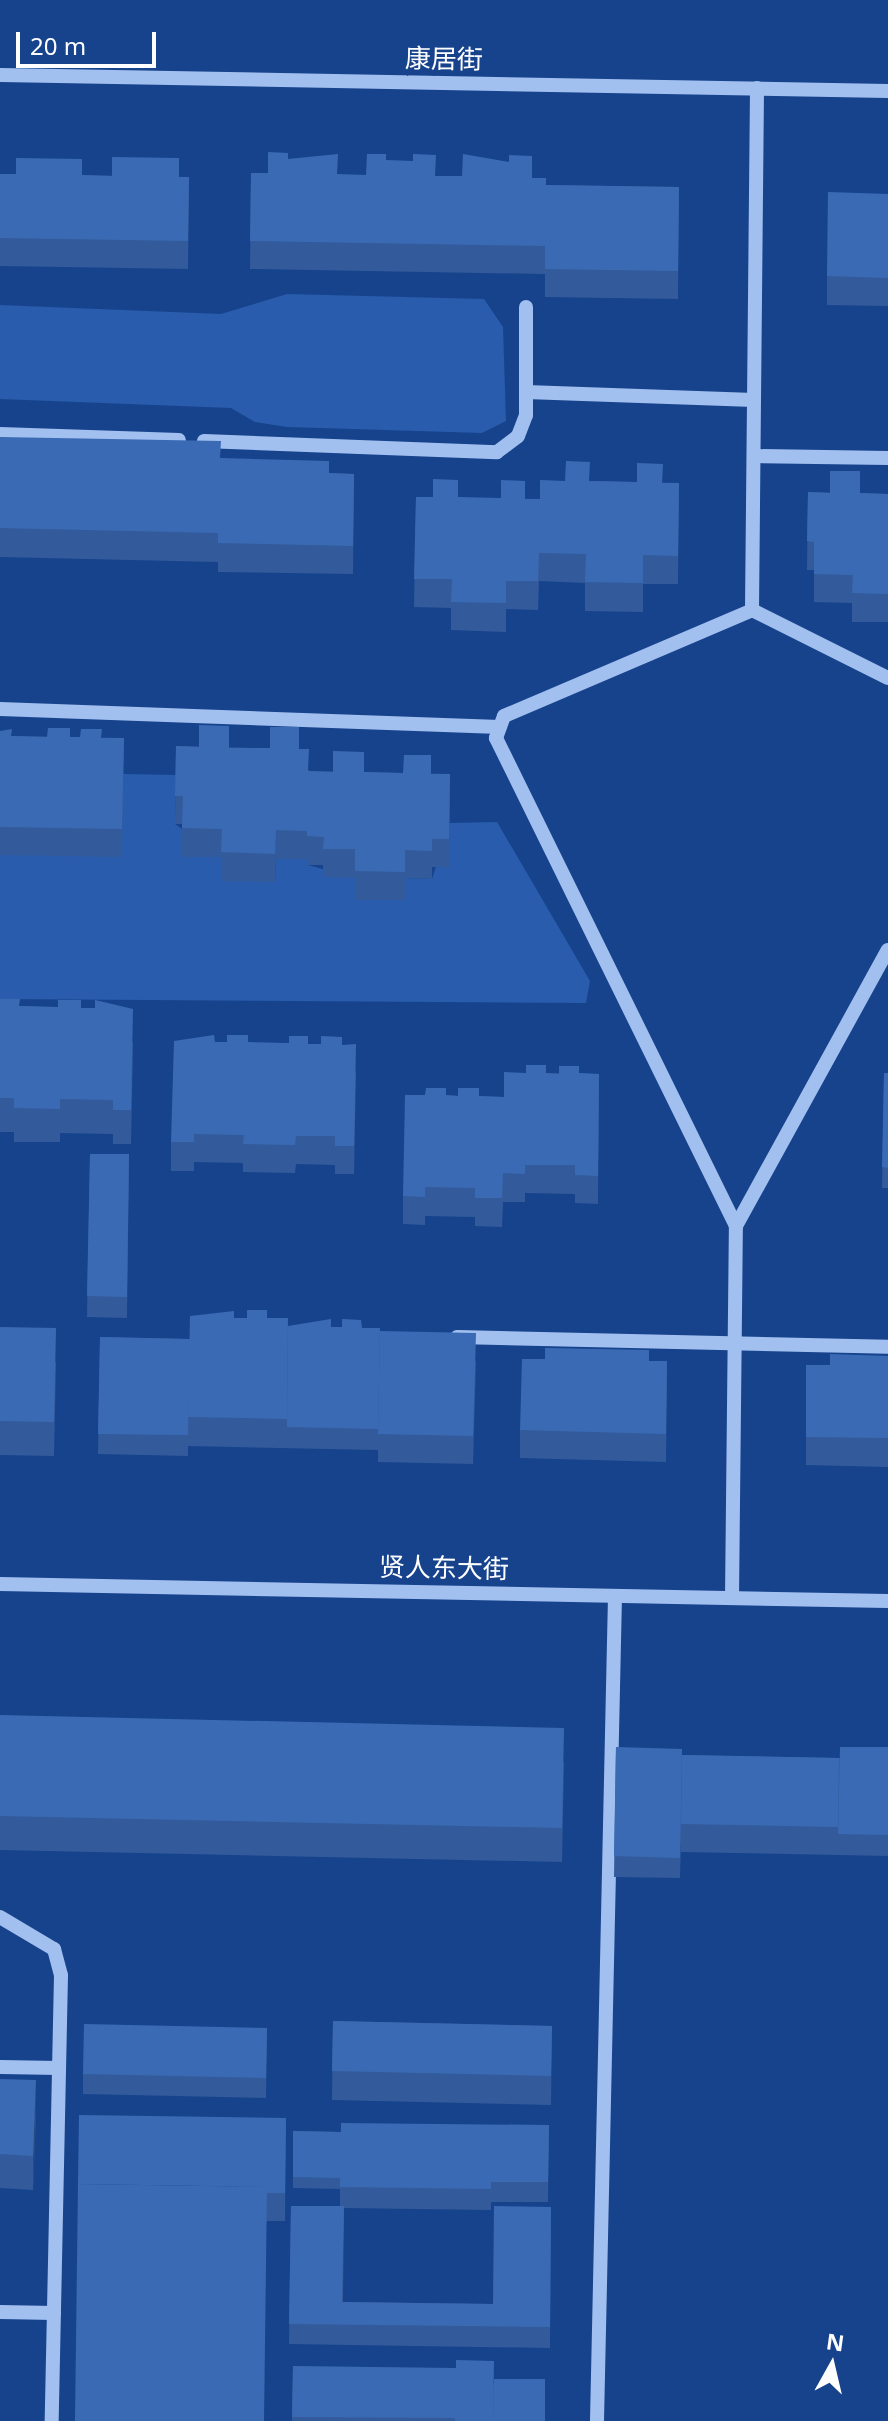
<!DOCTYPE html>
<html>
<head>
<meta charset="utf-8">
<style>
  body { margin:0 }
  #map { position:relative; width:888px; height:2421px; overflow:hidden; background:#17438d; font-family:"Noto Sans","Noto Sans SC",sans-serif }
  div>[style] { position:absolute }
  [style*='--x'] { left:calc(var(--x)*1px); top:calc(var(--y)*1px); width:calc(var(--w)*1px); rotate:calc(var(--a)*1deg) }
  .green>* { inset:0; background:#295cac }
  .minor>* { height:14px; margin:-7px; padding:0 7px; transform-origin:7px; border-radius:7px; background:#a2c0ef }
  .wall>* { inset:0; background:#335b9b }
  .shaded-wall>* { inset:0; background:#294a7e }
  .building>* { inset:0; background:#3b6ab4 }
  span { translate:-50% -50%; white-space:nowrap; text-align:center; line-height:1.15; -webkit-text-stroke:8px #17438d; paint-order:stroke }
  .street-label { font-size:26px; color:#fff }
  .north { position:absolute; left:792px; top:2325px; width:80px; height:80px; -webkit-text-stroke:6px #17438d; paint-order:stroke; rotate:8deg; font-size:22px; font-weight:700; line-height:32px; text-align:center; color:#fff }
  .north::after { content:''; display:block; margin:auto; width:28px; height:36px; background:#fff; clip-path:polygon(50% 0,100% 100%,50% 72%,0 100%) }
  .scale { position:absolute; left:16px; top:32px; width:140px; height:36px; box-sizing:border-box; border:4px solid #fff; border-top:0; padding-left:10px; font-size:24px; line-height:28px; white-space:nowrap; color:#fff; -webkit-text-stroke:6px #17438d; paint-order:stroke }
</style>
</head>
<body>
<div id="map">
  <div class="green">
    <div style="clip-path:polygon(287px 294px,484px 299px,503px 327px,506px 421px,482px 433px,287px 427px,255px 422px,231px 408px,0 399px,0 305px,221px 314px)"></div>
    <div style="clip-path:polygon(123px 774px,176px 775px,175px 824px,222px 857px,275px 881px,276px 859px,307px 859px,308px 865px,355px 878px,355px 900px,405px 878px,432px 879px,450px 823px,497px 822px,590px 981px,586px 1003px,0 999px,0 855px)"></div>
  </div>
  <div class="minor">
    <div style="--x:0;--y:75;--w:888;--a:1.03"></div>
    <div style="--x:526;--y:392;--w:228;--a:2"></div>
    <div style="--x:0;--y:434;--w:179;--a:1.9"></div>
    <div style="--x:204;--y:441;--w:293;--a:2.2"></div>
    <div style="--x:497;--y:452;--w:26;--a:-37"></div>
    <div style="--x:518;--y:436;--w:22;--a:-69"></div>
    <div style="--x:526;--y:415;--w:108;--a:-90"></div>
    <div style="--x:754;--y:456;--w:134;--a:0.9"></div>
    <div style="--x:752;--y:610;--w:522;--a:-89.45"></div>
    <div style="--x:0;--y:709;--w:500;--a:2.06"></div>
    <div style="--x:736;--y:1226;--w:315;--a:-61.2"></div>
    <div style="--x:457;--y:1337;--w:431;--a:1.3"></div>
    <div style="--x:0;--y:1584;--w:888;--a:1.1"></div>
    <div style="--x:732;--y:1598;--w:372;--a:-89.4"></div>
    <div style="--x:736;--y:1226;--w:544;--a:-116.19"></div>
    <div style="--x:496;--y:738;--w:23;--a:-70"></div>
    <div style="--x:504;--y:716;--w:270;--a:-23.1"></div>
    <div style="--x:752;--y:610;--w:152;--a:26.6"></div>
    <div style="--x:0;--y:1917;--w:63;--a:30.7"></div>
    <div style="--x:54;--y:1949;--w:27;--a:75"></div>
    <div style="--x:61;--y:1975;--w:446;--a:91.2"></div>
    <div style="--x:0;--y:2067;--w:59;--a:1"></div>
    <div style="--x:0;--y:2312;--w:54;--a:1.1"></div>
    <div style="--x:597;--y:2421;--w:825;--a:-88.75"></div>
  </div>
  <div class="wall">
    <div style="clip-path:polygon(288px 159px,338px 175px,366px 175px,386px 160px,436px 176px,532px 178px,546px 185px,679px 187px,678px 299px,545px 297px,545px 274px,250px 269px,251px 173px,268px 173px)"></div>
    <div style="clip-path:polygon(0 174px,189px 177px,188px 269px,0 266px)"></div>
    <div style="clip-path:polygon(888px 194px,888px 306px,827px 305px,827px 276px)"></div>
    <div style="clip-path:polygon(0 437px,221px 458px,329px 473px,354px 474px,353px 574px,218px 572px,218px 562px,0 557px)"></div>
    <div style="clip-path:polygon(590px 481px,679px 483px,678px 584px,643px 584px,643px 612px,585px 611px,585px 583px,539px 581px,538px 610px,506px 609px,506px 632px,451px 630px,451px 608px,414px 607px,416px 497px,540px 499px)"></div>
    <div style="clip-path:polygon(808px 492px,888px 494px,888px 622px,852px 622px,852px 603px,814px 602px,814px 570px,807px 570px)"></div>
    <div style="clip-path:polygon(0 731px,12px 736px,124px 738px,122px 857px,0 855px)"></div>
    <div style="clip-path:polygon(176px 746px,299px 749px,309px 771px,450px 774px,449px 867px,432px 867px,432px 879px,405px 878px,405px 900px,355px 900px,355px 878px,323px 877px,323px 865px,307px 865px,307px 859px,276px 859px,275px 882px,221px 881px,221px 857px,182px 857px,182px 824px,175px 824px)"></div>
    <div style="clip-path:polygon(0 999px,20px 1006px,81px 1008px,133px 1043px,131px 1144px,113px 1144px,113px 1134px,60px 1133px,60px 1142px,14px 1142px,14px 1132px,0 1132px)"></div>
    <div style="clip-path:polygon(215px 1042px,342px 1045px,356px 1073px,354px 1174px,335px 1174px,335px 1165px,296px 1164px,295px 1173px,243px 1172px,243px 1163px,194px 1162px,194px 1171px,171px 1171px,171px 1142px)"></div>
    <div style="clip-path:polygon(546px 1073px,599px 1074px,598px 1204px,575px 1203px,575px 1194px,525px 1193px,525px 1202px,503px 1202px,502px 1227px,475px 1226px,475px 1217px,425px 1216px,425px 1225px,403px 1224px,403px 1196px,425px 1095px,504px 1097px)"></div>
    <div style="clip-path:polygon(884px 1073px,888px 1073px,888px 1188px,882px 1188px)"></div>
    <div style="clip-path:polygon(90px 1154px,129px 1154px,127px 1318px,87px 1317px)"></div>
    <div style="clip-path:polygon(234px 1318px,267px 1318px,288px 1329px,362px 1328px,380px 1331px,476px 1361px,473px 1464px,378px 1462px,378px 1446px,378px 1450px,188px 1446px,188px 1456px,98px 1454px,100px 1337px,190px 1339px)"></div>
    <div style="clip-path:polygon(0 1327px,56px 1362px,54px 1456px,0 1455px)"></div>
    <div style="clip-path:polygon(888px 1356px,888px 1467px,806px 1465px,806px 1365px,830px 1365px)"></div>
    <div style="clip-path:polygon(649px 1361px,667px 1361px,666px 1462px,520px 1458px,520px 1430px)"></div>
    <div style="clip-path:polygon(0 1715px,564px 1762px,562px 1862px,0 1850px)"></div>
    <div style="clip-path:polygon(616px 1747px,682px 1755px,839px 1758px,888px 1747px,888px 1856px,681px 1852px,681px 1840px,680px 1878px,614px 1877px)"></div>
    <div style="clip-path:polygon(333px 2021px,552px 2026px,551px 2105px,332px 2100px)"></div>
    <div style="clip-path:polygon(267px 2028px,266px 2098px,83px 2094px,83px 2074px)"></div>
    <div style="clip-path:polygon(0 2079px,36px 2114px,33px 2190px,0 2188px)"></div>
    <div style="clip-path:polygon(286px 2118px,285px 2221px,267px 2221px,75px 2421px)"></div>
    <div style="clip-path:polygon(549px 2125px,548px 2202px,491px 2202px,491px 2210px,344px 2208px,343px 2302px,493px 2304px,551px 2207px,550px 2348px,289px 2344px,291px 2206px,340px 2206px,340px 2189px,293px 2188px,293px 2131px,341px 2132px)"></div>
    <div style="clip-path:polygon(293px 2366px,494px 2384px,545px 2421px,292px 2421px)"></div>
  </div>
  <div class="shaded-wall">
    <div style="clip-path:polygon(36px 2080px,36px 2114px,33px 2190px,33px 2156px)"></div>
  </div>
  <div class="building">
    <div style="clip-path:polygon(268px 152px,288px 153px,288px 159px,338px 154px,337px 174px,366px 175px,367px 154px,386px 154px,386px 160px,413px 161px,413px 154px,436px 155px,435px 176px,462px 176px,463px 154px,509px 162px,509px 155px,532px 156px,532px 178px,546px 178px,546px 185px,679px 187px,678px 271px,545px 269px,545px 246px,250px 241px,251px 173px,268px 173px)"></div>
    <div style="clip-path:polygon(112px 157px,179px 158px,179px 177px,189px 177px,188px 241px,0 238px,0 174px,16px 174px,16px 158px,82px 159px,82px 175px,112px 176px)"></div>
    <div style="clip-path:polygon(828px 192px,888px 194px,888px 278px,827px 276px)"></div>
    <div style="clip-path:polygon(0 437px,221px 441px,220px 458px,329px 461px,329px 473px,354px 474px,353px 546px,218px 543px,218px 533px,0 528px)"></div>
    <div style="clip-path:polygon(566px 461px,590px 462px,589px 481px,637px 482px,637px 463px,663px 464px,662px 483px,679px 483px,678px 556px,643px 555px,643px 583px,585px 582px,586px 554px,539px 553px,538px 581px,506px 581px,506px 603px,451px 602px,452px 579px,414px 579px,416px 497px,433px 497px,433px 479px,458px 480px,458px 497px,501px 498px,501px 480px,525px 481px,525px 499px,540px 499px,540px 480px,565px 481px)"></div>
    <div style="clip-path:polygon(830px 471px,860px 471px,860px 493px,888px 494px,888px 594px,852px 593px,853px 575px,814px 574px,814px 542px,807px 541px,808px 492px,830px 493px)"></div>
    <div style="clip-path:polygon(199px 725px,229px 726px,229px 748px,270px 748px,270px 727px,299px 727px,299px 749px,309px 749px,308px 771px,333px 772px,333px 751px,364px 752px,364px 772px,403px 773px,404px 755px,431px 755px,431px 774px,450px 774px,449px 839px,432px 839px,432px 851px,405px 850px,405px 872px,355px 871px,355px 849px,323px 849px,324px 837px,307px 836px,307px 831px,276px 830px,275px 854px,221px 852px,222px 829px,182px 828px,183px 796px,175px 796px,176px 746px,199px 747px)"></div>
    <div style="clip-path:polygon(48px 728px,70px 728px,70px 737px,80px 737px,81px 729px,102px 729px,101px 738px,124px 738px,122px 829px,0 827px,0 731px,12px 729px,11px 736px,47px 737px)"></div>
    <div style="clip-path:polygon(0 999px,20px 999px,19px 1006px,58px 1007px,58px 1000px,81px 1000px,81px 1008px,95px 1008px,95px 1000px,133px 1009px,131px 1110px,113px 1110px,113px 1100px,60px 1099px,60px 1109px,14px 1108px,14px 1098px,0 1098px)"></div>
    <div style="clip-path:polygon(214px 1035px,215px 1042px,227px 1042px,227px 1035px,248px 1035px,248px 1042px,289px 1043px,289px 1036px,308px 1036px,308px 1044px,321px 1044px,321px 1036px,342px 1037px,342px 1045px,356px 1044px,354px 1146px,335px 1146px,335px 1136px,296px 1136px,295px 1145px,243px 1144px,244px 1135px,194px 1134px,194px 1142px,171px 1142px,174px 1041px)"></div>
    <div style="clip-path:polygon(526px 1065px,546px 1065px,546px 1073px,559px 1074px,559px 1066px,579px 1066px,579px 1073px,599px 1074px,598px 1176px,575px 1175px,575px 1165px,525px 1165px,525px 1174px,503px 1173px,502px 1198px,475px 1198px,475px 1188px,425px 1187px,425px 1197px,403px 1196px,405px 1095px,425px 1095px,426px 1088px,446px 1088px,446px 1095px,458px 1096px,458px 1088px,479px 1088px,479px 1096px,504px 1097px,504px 1072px,526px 1073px)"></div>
    <div style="clip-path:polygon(884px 1073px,888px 1073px,888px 1168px,882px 1167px)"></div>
    <div style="clip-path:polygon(90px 1154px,129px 1154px,127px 1297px,87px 1296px)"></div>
    <div style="clip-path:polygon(247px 1310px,267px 1310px,267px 1318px,288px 1318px,287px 1419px,188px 1417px,190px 1316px,234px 1311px,234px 1318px,247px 1318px)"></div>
    <div style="clip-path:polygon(331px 1319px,331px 1327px,342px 1327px,342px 1319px,361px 1320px,362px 1328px,380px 1328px,378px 1429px,287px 1427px,288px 1326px)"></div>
    <div style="clip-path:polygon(0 1327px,56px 1328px,54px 1422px,0 1421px)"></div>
    <div style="clip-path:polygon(380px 1331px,476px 1333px,473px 1436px,378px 1434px)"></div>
    <div style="clip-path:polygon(100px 1337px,190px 1339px,188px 1435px,98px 1434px)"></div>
    <div style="clip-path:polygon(545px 1348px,649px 1350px,649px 1361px,667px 1361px,666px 1434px,520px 1430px,522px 1359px,545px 1359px)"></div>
    <div style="clip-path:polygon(830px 1354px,888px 1356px,888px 1438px,806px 1437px,806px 1365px,830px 1365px)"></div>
    <div style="clip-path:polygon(0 1715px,564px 1728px,562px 1828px,0 1816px)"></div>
    <div style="clip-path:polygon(616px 1747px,682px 1749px,680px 1858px,614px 1856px)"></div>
    <div style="clip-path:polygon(840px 1747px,888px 1747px,888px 1835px,838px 1834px)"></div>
    <div style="clip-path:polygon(682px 1755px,839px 1758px,838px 1827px,681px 1824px)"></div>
    <div style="clip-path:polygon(333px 2021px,552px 2026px,551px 2076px,332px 2071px)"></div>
    <div style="clip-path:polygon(84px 2024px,267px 2028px,266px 2078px,83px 2074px)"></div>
    <div style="clip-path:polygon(0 2079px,36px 2080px,33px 2156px,0 2154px)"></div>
    <div style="clip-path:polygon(79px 2115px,286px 2118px,285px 2193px,267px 2193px,267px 2187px,78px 2184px)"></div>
    <div style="clip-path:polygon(341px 2123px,549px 2125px,548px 2182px,491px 2182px,491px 2189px,340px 2187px)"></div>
    <div style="clip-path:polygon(293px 2131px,341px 2132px,341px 2178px,293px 2177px)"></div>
    <div style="clip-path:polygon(78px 2184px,267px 2187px,264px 2421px,75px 2421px)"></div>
    <div style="clip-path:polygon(291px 2206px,344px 2206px,342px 2302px,493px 2304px,494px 2206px,551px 2207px,550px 2327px,289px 2324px)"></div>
    <div style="clip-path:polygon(456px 2360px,494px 2361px,493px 2421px,455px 2421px,455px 2418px,292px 2417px,293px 2366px,456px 2368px)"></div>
    <div style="clip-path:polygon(494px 2379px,545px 2379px,545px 2421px,493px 2421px)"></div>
  </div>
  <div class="street-label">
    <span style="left:444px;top:59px;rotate:1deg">康居街</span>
    <span style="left:444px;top:1568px;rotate:1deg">贤人东大街</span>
  </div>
  <div class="north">N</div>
  <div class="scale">20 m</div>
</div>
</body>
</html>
